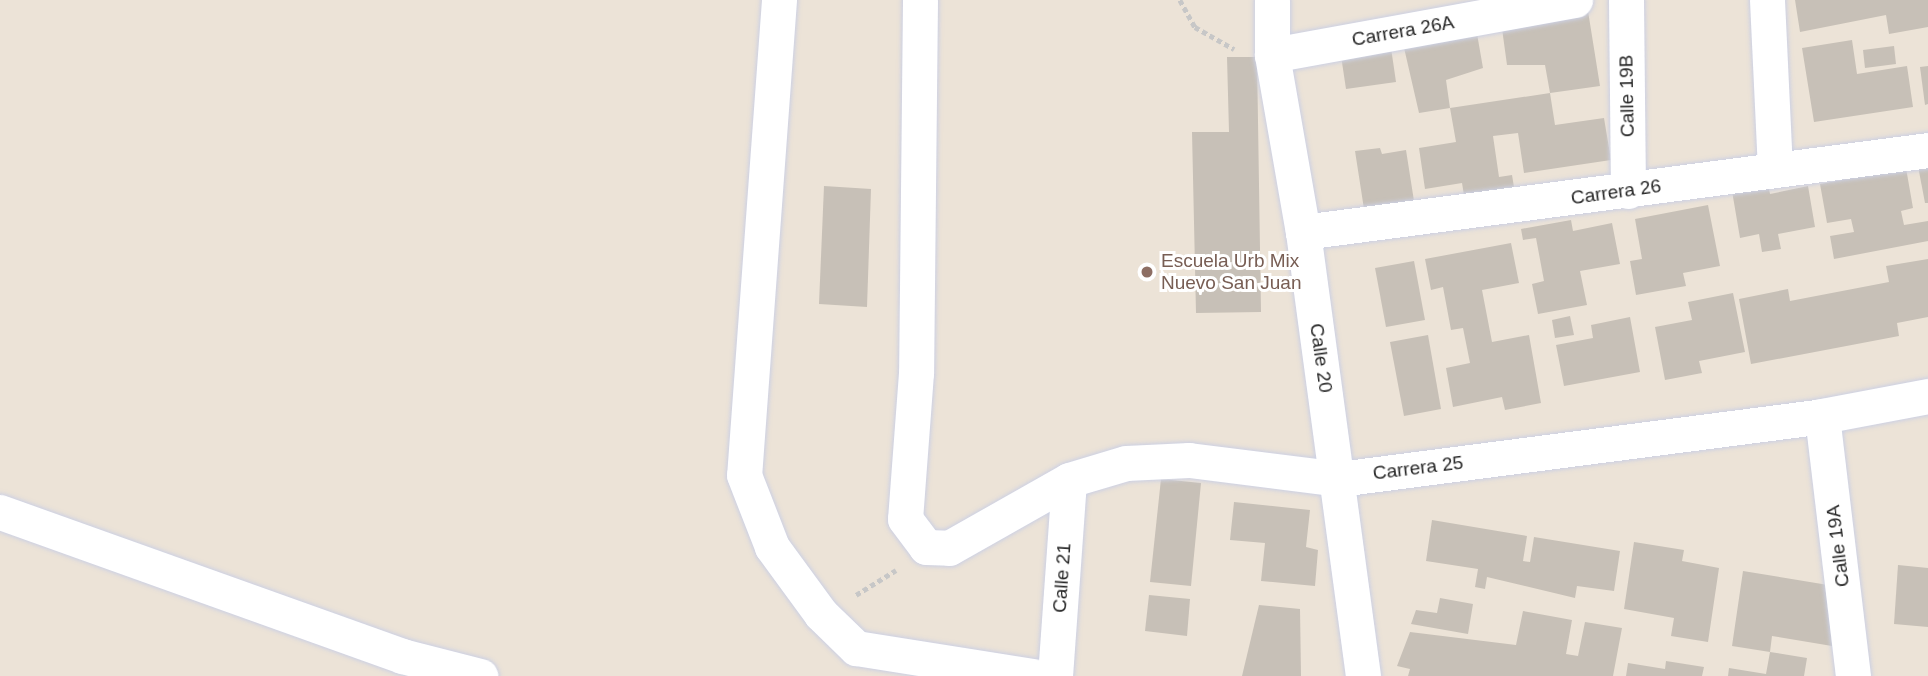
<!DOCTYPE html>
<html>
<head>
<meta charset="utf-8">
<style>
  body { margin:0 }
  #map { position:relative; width:1928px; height:676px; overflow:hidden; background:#ece3d7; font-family:Arial,sans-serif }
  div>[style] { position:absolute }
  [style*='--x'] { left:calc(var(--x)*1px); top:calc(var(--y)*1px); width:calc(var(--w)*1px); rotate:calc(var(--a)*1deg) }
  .building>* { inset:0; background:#c7c0b7 }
  .path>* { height:4.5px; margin-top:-2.25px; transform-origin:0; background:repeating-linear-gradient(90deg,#c7c7c7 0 5px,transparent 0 8.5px) }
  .roads { filter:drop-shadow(0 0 2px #ccd0e3) drop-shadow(0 0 2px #ccd0e3) }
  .minor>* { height:35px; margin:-17.5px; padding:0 17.5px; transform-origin:17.5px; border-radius:17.5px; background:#fff }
  .dots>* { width:19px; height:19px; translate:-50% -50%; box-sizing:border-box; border:4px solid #fff; border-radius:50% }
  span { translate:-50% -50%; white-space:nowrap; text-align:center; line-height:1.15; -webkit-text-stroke:6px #fff; paint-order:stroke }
  .street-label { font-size:19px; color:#272727 }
  .education-label { font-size:19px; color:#785e54 }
  .left { translate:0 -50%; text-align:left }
</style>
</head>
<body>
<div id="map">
  <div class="building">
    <div style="clip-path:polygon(1795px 0,1928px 0,1928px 27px,1889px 34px,1886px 15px,1800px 32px)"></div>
    <div style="clip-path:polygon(1588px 11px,1600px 86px,1550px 93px,1555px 125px,1604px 118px,1611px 160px,1524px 173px,1518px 133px,1493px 136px,1499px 177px,1512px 175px,1514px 187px,1464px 195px,1462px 183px,1425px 189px,1419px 148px,1456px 142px,1450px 108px,1550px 93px,1545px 65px,1507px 65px,1500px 14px)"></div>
    <div style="clip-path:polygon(1476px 28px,1483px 68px,1446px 80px,1450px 108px,1419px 113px,1402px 39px)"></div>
    <div style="clip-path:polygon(1852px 40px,1857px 74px,1907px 66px,1913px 107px,1814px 122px,1802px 48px)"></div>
    <div style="clip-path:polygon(1390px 41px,1396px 82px,1346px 89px,1340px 49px)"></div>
    <div style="clip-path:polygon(1894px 46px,1896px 64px,1865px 68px,1863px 50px)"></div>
    <div style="clip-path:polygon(1227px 57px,1257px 57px,1261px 312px,1196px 313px,1192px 132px,1229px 132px)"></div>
    <div style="clip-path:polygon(1928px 66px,1928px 104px,1925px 105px,1920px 67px)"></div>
    <div style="clip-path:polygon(1380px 148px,1382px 154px,1406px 150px,1414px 201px,1364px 209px,1355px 151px)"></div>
    <div style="clip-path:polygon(1928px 164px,1928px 203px,1925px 203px,1918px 166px)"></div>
    <div style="clip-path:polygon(1906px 168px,1913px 208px,1901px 211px,1904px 225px,1928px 221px,1928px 241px,1834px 259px,1830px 236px,1854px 232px,1851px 219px,1827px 223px,1820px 184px)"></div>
    <div style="clip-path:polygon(1768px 184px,1770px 194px,1808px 186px,1815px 227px,1778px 234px,1781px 249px,1762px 252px,1759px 234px,1740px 238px,1732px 191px)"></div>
    <div style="clip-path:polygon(824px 186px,871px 189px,867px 307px,819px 304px)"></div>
    <div style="clip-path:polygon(1708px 205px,1720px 266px,1683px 273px,1686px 286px,1636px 295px,1630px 261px,1642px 259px,1635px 219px)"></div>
    <div style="clip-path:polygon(1571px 220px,1573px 231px,1612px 223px,1620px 264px,1580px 271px,1587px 305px,1538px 314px,1532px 284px,1544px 281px,1536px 238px,1523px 240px,1521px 229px)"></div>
    <div style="clip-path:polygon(1511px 243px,1519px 283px,1482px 290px,1492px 342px,1529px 335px,1541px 403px,1505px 410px,1502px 397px,1453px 407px,1446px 368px,1470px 363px,1463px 328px,1451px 330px,1443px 287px,1431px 290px,1425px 259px)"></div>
    <div style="clip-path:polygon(1928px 259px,1928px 317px,1897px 323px,1899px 336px,1751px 364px,1739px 299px,1788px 289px,1790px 301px,1889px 282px,1886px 266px)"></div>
    <div style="clip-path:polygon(1414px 261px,1425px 320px,1386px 327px,1375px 268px)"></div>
    <div style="clip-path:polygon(1733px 293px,1745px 352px,1699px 361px,1702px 373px,1665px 380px,1655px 327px,1692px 320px,1688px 302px)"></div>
    <div style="clip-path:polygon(1570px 316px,1574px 335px,1555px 338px,1552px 320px)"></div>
    <div style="clip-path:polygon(1630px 317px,1640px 372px,1564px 386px,1556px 345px,1593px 338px,1591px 325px)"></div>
    <div style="clip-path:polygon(1428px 335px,1441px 409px,1404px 416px,1390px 342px)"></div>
    <div style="clip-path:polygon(1161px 479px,1201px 483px,1191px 586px,1150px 582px)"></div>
    <div style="clip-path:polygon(1234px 502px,1310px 510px,1306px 547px,1318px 550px,1315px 586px,1261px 581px,1265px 543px,1230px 540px)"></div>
    <div style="clip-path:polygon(1432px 520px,1527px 536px,1523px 561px,1530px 562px,1534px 537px,1620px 551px,1614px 591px,1577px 586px,1575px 598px,1487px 577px,1485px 589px,1475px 587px,1478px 569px,1426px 561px)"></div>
    <div style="clip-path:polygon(1634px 542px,1684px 550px,1682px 561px,1719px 568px,1708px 642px,1671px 636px,1674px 618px,1624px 609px)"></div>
    <div style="clip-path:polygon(1898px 565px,1928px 568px,1928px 627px,1894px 624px)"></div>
    <div style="clip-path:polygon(1743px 571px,1834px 586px,1832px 646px,1772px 636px,1770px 652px,1807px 658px,1804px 676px,1728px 676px,1729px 668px,1766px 674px,1770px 652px,1732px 646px)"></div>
    <div style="clip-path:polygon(1149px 595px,1190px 599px,1187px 636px,1145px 631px)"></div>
    <div style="clip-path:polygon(1440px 598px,1473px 604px,1468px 634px,1411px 624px,1416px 610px,1437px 613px)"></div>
    <div style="clip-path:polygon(1259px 605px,1300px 609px,1301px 676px,1242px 676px)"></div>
    <div style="clip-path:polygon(1523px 611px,1572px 620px,1566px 654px,1578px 656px,1585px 622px,1622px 628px,1613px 676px,1408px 676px,1410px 669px,1397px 666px,1410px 632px,1516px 645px)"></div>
    <div style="clip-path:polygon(1666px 661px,1704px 667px,1702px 676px,1626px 676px,1628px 663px,1665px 669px)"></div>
  </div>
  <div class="path">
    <div style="--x:1180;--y:0;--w:31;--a:61"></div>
    <div style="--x:1195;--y:27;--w:45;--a:29.4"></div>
    <div style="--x:856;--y:595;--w:47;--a:-32"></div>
  </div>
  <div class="roads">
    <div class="minor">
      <div style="--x:779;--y:0;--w:476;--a:94.2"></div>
      <div style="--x:744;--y:475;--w:77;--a:68.7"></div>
      <div style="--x:772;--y:547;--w:83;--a:53.8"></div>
      <div style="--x:821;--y:614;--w:49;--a:44.2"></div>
      <div style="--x:856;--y:648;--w:179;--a:9"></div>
      <div style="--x:920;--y:0;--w:373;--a:90.6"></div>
      <div style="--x:916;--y:373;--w:146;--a:94.3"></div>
      <div style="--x:905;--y:519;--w:35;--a:53"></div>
      <div style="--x:926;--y:547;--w:23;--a:2"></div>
      <div style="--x:949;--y:548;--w:138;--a:-29.5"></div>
      <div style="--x:1069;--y:480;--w:59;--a:-16.6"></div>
      <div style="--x:1126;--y:463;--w:63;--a:-2.7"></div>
      <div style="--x:1189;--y:460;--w:151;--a:7.2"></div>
      <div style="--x:1339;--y:479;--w:487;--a:-7.4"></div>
      <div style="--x:1822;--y:416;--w:108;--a:-10.7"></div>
      <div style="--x:1272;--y:0;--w:55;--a:90"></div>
      <div style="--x:1272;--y:55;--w:180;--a:80.1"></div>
      <div style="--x:1303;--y:232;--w:448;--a:82.3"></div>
      <div style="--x:1626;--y:0;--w:191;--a:89.4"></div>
      <div style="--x:1767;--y:0;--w:169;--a:87.3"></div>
      <div style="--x:1272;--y:55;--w:308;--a:-10.3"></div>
      <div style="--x:1303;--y:232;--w:630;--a:-7.47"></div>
      <div style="--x:1822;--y:416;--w:262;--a:83.2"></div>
      <div style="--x:0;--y:512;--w:427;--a:19.7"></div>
      <div style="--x:402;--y:656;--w:81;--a:14.4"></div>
      <div style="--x:1055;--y:676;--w:196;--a:-85.9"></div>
    </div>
  </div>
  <div class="dots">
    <div style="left:1147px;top:272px;background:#8d6e63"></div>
  </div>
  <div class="street-label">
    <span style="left:1403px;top:31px;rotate:-10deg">Carrera 26A</span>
    <span style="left:1627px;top:96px;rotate:-91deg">Calle 19B</span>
    <span style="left:1616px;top:192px;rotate:-8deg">Carrera 26</span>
    <span style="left:1321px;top:358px;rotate:82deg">Calle 20</span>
    <span style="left:1418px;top:468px;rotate:-7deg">Carrera 25</span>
    <span style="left:1838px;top:546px;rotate:-97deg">Calle 19A</span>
    <span style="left:1062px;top:578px;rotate:-86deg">Calle 21</span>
  </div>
  <div class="education-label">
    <span class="left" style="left:1161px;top:272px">Escuela Urb Mix<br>Nuevo San Juan</span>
  </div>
</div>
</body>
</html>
